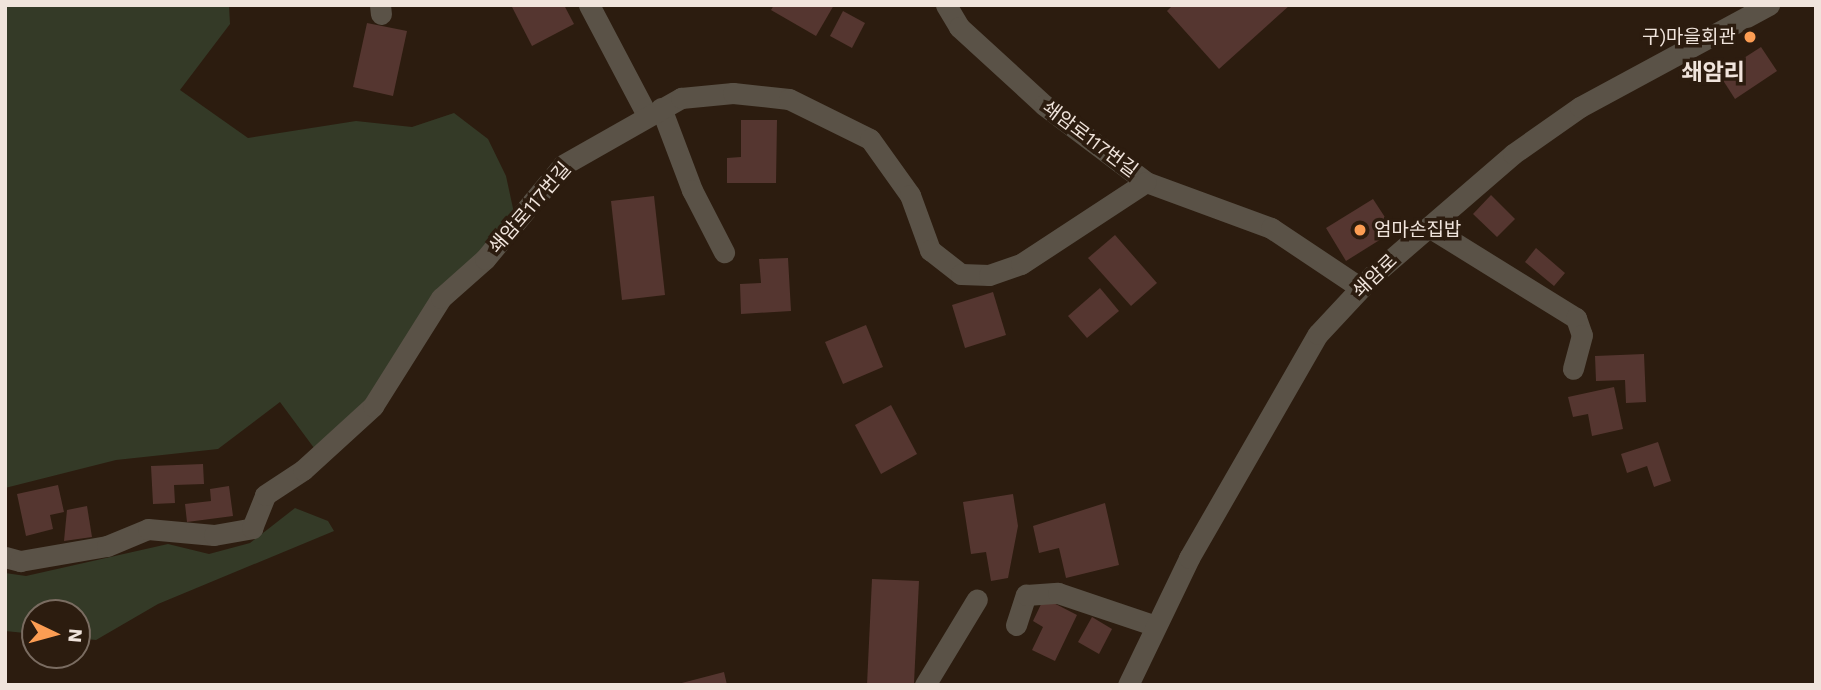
<!DOCTYPE html>
<html>
<head>
<meta charset="utf-8">
<style>
  body { margin:0 }
  #map { position:relative; width:1821px; height:690px; overflow:hidden; background:#2c1c0f; font-family:"Work Sans","Noto Sans KR",sans-serif }
  div>[style] { position:absolute }
  [style*='--x'] { left:calc(var(--x)*1px); top:calc(var(--y)*1px); width:calc(var(--w)*1px); rotate:calc(var(--a)*1deg) }
  .green>* { inset:0; background:#343a27 }
  .building>* { inset:0; background:#553630 }
  .minor>* { height:21px; margin:-10.5px; padding:0 10.5px; transform-origin:10.5px; border-radius:10.5px; background:#5a5247 }
  .dots>* { width:19px; height:19px; translate:-50% -50%; box-sizing:border-box; border:4px solid #2c1c0f; border-radius:50% }
  span { translate:-50% -50%; white-space:nowrap; text-align:center; line-height:1.15; -webkit-text-stroke:7px #2c1c0f; paint-order:stroke }
  .poi-label { font-size:19px; color:#f0e4dc }
  .right { translate:-100% -50%; text-align:right }
  .left { translate:0 -50%; text-align:left }
  .street-label { font-size:19px; color:#f0e4dc }
  .quarter-label { font-size:23px; color:#f0e4dc; font-weight:700 }
  .frame { position:absolute; inset:0; border:7px solid #f0e4dc; pointer-events:none }
  .north { position:absolute; left:21px; top:599px; width:70px; height:70px; box-sizing:border-box; background:#2c1c0f; border:2px solid #7a6c61; border-radius:50%; rotate:95deg; font-size:19px; font-weight:700; line-height:28px; text-align:center; color:#f0e4dc }
  .north::after { content:''; display:block; margin:auto; width:24px; height:32px; background:#fc9d53; clip-path:polygon(50% 0,100% 100%,50% 72%,0 100%) }
</style>
</head>
<body>
<div id="map">
  <div class="green">
    <div style="clip-path:polygon(5px 5px,229px 5px,230px 24px,180px 90px,248px 138px,356px 121px,412px 127px,454px 113px,488px 139px,506px 176px,514px 213px,364px 402px,314px 448px,280px 402px,218px 449px,116px 460px,5px 488px)"></div>
    <div style="clip-path:polygon(295px 508px,328px 521px,334px 531px,158px 604px,96px 640px,77px 638px,77px 613px,35px 613px,35px 634px,5px 631px,5px 573px,26px 576px,168px 544px,209px 554px,250px 543px)"></div>
  </div>
  <div class="building">
    <div style="clip-path:polygon(511px 5px,564px 5px,574px 24px,532px 46px)"></div>
    <div style="clip-path:polygon(774px 5px,834px 5px,816px 36px,771px 10px)"></div>
    <div style="clip-path:polygon(1173px 5px,1290px 5px,1219px 69px,1167px 11px)"></div>
    <div style="clip-path:polygon(843px 11px,865px 23px,852px 48px,830px 36px)"></div>
    <div style="clip-path:polygon(367px 23px,407px 31px,393px 96px,353px 87px)"></div>
    <div style="clip-path:polygon(1761px 47px,1777px 71px,1735px 99px,1719px 74px)"></div>
    <div style="clip-path:polygon(741px 120px,777px 120px,776px 183px,727px 183px,727px 158px,741px 157px)"></div>
    <div style="clip-path:polygon(1491px 195px,1515px 219px,1497px 237px,1473px 214px)"></div>
    <div style="clip-path:polygon(654px 196px,665px 295px,622px 300px,611px 201px)"></div>
    <div style="clip-path:polygon(1373px 199px,1394px 231px,1346px 261px,1326px 228px)"></div>
    <div style="clip-path:polygon(1115px 235px,1157px 283px,1131px 306px,1088px 258px)"></div>
    <div style="clip-path:polygon(1536px 248px,1565px 273px,1554px 286px,1525px 262px)"></div>
    <div style="clip-path:polygon(788px 258px,791px 311px,741px 314px,740px 284px,761px 283px,759px 259px)"></div>
    <div style="clip-path:polygon(1100px 288px,1119px 311px,1087px 338px,1068px 316px)"></div>
    <div style="clip-path:polygon(993px 292px,1006px 335px,965px 348px,952px 305px)"></div>
    <div style="clip-path:polygon(866px 325px,883px 367px,843px 384px,825px 342px)"></div>
    <div style="clip-path:polygon(1644px 354px,1646px 402px,1626px 403px,1625px 380px,1596px 381px,1595px 356px)"></div>
    <div style="clip-path:polygon(1614px 387px,1623px 429px,1592px 436px,1588px 414px,1573px 417px,1568px 397px)"></div>
    <div style="clip-path:polygon(891px 405px,917px 454px,881px 474px,855px 425px)"></div>
    <div style="clip-path:polygon(1658px 442px,1671px 481px,1654px 487px,1647px 466px,1627px 473px,1621px 454px)"></div>
    <div style="clip-path:polygon(203px 464px,204px 484px,174px 485px,175px 503px,153px 504px,151px 466px)"></div>
    <div style="clip-path:polygon(58px 485px,64px 512px,50px 515px,53px 529px,26px 536px,17px 494px)"></div>
    <div style="clip-path:polygon(229px 486px,233px 516px,187px 522px,185px 504px,211px 501px,210px 489px)"></div>
    <div style="clip-path:polygon(1013px 494px,1018px 526px,1008px 578px,991px 581px,986px 552px,971px 554px,963px 502px)"></div>
    <div style="clip-path:polygon(1105px 503px,1119px 565px,1066px 578px,1059px 548px,1039px 553px,1033px 526px)"></div>
    <div style="clip-path:polygon(87px 506px,92px 537px,64px 541px,67px 510px)"></div>
    <div style="clip-path:polygon(872px 579px,919px 581px,914px 683px,867px 685px)"></div>
    <div style="clip-path:polygon(1044px 598px,1077px 615px,1055px 661px,1032px 650px,1043px 627px,1033px 621px)"></div>
    <div style="clip-path:polygon(1092px 617px,1112px 629px,1099px 654px,1078px 642px)"></div>
    <div style="clip-path:polygon(724px 672px,727px 685px,678px 685px,678px 684px)"></div>
  </div>
  <div class="minor">
    <div style="--x:380;--y:5;--w:9;--a:84"></div>
    <div style="--x:589;--y:5;--w:124;--a:62.2"></div>
    <div style="--x:946;--y:5;--w:26;--a:59"></div>
    <div style="--x:959;--y:27;--w:115;--a:42.5"></div>
    <div style="--x:1044;--y:105;--w:128;--a:37"></div>
    <div style="--x:1146;--y:182;--w:133;--a:20.2"></div>
    <div style="--x:1271;--y:228;--w:108;--a:33.7"></div>
    <div style="--x:661;--y:108;--w:88;--a:69.3"></div>
    <div style="--x:692;--y:190;--w:70;--a:62.7"></div>
    <div style="--x:1429;--y:227;--w:173;--a:31.8"></div>
    <div style="--x:1576;--y:318;--w:18;--a:71"></div>
    <div style="--x:1582;--y:335;--w:35;--a:105"></div>
    <div style="--x:5;--y:557;--w:16;--a:15"></div>
    <div style="--x:20;--y:561;--w:88;--a:-9.8"></div>
    <div style="--x:107;--y:546;--w:44;--a:-22.5"></div>
    <div style="--x:148;--y:529;--w:66;--a:5.2"></div>
    <div style="--x:214;--y:535;--w:39;--a:-10"></div>
    <div style="--x:252;--y:528;--w:35;--a:-68"></div>
    <div style="--x:265;--y:495;--w:45;--a:-33.3"></div>
    <div style="--x:303;--y:470;--w:95;--a:-42.4"></div>
    <div style="--x:373;--y:406;--w:128;--a:-57.8"></div>
    <div style="--x:441;--y:298;--w:59;--a:-41.6"></div>
    <div style="--x:485;--y:259;--w:122;--a:-50.3"></div>
    <div style="--x:563;--y:165;--w:136;--a:-29.6"></div>
    <div style="--x:681;--y:98;--w:52;--a:-5.5"></div>
    <div style="--x:733;--y:93;--w:56;--a:6.1"></div>
    <div style="--x:789;--y:99;--w:90;--a:26.3"></div>
    <div style="--x:870;--y:139;--w:69;--a:54.5"></div>
    <div style="--x:910;--y:195;--w:59;--a:70"></div>
    <div style="--x:930;--y:250;--w:39;--a:38"></div>
    <div style="--x:961;--y:274;--w:28;--a:2"></div>
    <div style="--x:989;--y:275;--w:34;--a:-19"></div>
    <div style="--x:1021;--y:264;--w:149;--a:-33.3"></div>
    <div style="--x:1016;--y:625;--w:32;--a:-72"></div>
    <div style="--x:1026;--y:595;--w:32;--a:-4"></div>
    <div style="--x:1058;--y:593;--w:103;--a:18.6"></div>
    <div style="--x:925;--y:685;--w:100;--a:-58.8"></div>
    <div style="--x:1128;--y:685;--w:141;--a:-64.3"></div>
    <div style="--x:1189;--y:558;--w:258;--a:-60.1"></div>
    <div style="--x:1318;--y:334;--w:81;--a:-47"></div>
    <div style="--x:1373;--y:275;--w:185;--a:-40.8"></div>
    <div style="--x:1513;--y:154;--w:82;--a:-35"></div>
    <div style="--x:1580;--y:107;--w:215;--a:-28.4"></div>
  </div>
  <div class="dots">
    <div style="left:1750px;top:37px;background:#fc9d53"></div>
    <div style="left:1360px;top:230px;background:#fc9d53"></div>
  </div>
  <div class="poi-label">
    <span class="right" style="left:1736px;top:37px">구)마을회관</span>
    <span class="left" style="left:1374px;top:230px">엄마손집밥</span>
  </div>
  <div class="street-label">
    <span style="left:1090px;top:139px;rotate:37deg">쇄암로117번길</span>
    <span style="left:530px;top:208px;rotate:-49deg">쇄암로117번길</span>
    <span style="left:1375px;top:276px;rotate:-44deg">쇄암로</span>
  </div>
  <div class="quarter-label">
    <span style="left:1713px;top:73px">쇄암리</span>
  </div>
  <div class="frame"></div>
  <div class="north">N</div>
</div>
</body>
</html>
